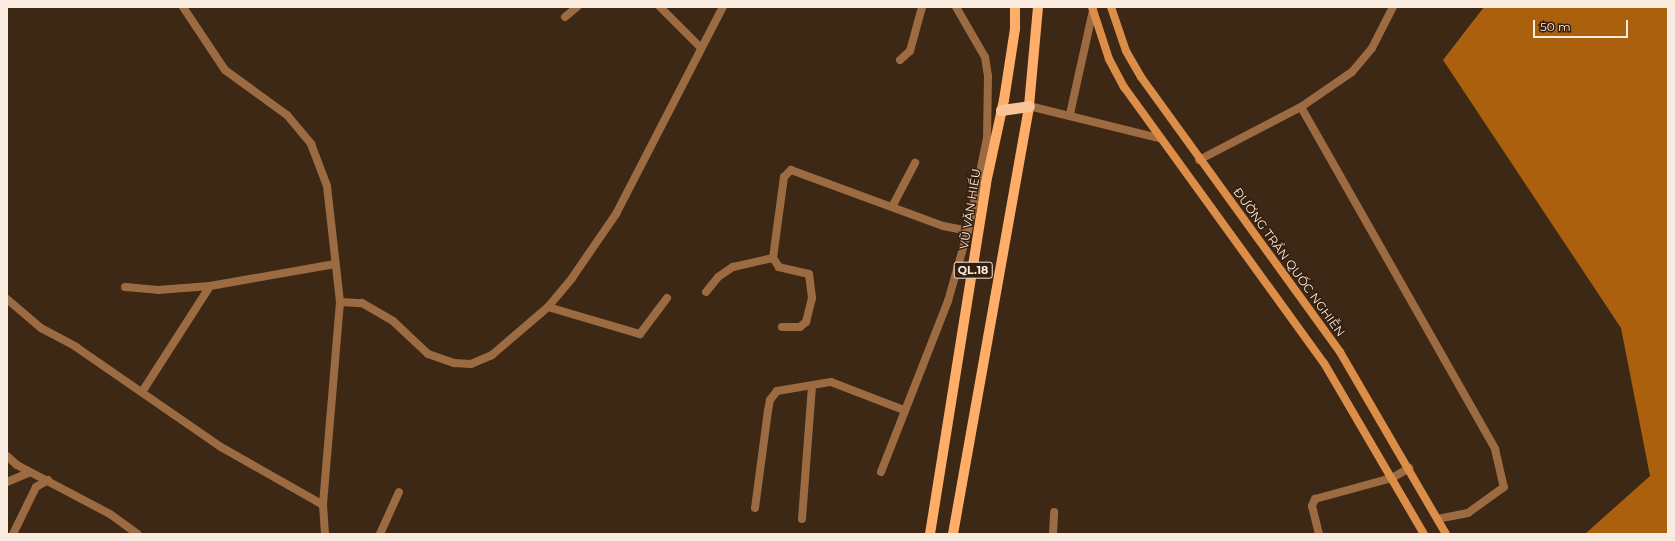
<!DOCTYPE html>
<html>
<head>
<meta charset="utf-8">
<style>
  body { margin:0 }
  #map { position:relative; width:1675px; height:541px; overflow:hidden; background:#3d2816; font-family:Montserrat,sans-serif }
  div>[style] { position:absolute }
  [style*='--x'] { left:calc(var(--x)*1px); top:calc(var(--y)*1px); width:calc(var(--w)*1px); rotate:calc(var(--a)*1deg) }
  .water>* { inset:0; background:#aa600c }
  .minor>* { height:8px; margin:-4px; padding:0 4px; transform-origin:4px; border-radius:4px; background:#9c6b42 }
  .secondary>* { height:8px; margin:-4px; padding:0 4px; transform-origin:4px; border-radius:4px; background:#dc8d47 }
  .primary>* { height:10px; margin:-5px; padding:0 5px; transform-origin:5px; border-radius:5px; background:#ffae69 }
  .trunk>* { height:11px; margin:-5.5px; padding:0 5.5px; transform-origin:5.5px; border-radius:5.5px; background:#fac498 }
  span { translate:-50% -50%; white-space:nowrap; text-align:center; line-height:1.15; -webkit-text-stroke:3px #331e0c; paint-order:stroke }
  .shield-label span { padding:1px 3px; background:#331e0c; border:1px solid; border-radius:3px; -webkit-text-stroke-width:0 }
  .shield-label { font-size:11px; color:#faebe0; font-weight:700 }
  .street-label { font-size:12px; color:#faebe0 }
  .frame { position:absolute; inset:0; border:8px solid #faebe0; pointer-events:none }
  .scale { position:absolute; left:1533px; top:20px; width:95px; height:18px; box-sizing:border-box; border:2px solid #faebe0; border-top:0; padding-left:5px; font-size:12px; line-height:14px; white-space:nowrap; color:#faebe0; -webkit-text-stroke:3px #331e0c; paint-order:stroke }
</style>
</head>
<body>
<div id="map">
  <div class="water">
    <div style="clip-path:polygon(1484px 7px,1668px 7px,1668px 534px,1585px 534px,1650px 476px,1621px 328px,1443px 60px)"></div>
  </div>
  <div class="minor">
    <div style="--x:183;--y:7;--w:76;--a:56.3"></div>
    <div style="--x:225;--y:70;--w:77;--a:36"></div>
    <div style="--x:287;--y:115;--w:38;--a:50"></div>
    <div style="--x:311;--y:144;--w:45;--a:69.1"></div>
    <div style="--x:327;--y:186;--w:117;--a:83.6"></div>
    <div style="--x:340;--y:302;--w:204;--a:94.8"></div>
    <div style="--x:323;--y:505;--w:29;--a:86"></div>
    <div style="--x:660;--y:7;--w:58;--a:45"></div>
    <div style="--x:956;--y:7;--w:58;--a:59.9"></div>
    <div style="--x:985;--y:57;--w:19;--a:81"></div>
    <div style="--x:988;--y:76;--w:62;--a:90.9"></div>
    <div style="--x:987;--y:138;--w:45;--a:101.6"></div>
    <div style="--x:565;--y:17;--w:16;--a:-40"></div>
    <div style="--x:900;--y:60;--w:13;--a:-42"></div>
    <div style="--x:910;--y:51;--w:46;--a:-74.7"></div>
    <div style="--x:1029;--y:106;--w:133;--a:13.9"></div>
    <div style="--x:1301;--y:107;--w:393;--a:60.4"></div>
    <div style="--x:1495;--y:449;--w:39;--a:77"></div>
    <div style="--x:1504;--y:487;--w:44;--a:144.2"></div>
    <div style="--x:1468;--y:513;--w:31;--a:169"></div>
    <div style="--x:1070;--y:114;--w:107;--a:-77.5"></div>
    <div style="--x:1199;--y:160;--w:115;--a:-27.5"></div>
    <div style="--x:1301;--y:107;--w:62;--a:-34.5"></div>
    <div style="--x:1352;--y:72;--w:31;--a:-50"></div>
    <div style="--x:1372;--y:48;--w:46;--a:-62.9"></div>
    <div style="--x:892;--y:207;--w:50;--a:-62.4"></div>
    <div style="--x:125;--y:287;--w:33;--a:5"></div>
    <div style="--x:158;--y:290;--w:52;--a:-4.4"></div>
    <div style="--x:210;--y:286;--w:127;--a:-10"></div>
    <div style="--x:706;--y:292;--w:19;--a:-51"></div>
    <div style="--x:718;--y:277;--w:18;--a:-34"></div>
    <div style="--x:733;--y:267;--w:41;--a:-12.7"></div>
    <div style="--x:7;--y:299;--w:45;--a:40.5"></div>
    <div style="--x:41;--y:328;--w:40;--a:28"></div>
    <div style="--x:76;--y:347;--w:176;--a:34.6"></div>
    <div style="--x:221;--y:447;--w:117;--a:29.6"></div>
    <div style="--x:340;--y:302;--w:22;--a:3"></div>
    <div style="--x:362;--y:303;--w:36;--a:30"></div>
    <div style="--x:393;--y:321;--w:48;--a:43.3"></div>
    <div style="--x:428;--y:354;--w:28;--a:19"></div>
    <div style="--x:454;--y:363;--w:17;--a:3"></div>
    <div style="--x:471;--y:364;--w:23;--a:-23"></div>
    <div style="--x:492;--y:355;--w:74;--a:-40.6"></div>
    <div style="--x:548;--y:307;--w:38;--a:-50"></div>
    <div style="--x:572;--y:278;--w:78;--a:-55.5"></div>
    <div style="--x:616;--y:214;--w:233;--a:-62.7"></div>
    <div style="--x:548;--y:307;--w:96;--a:16.4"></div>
    <div style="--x:640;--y:334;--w:45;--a:-53.1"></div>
    <div style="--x:782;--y:327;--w:18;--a:0"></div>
    <div style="--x:800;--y:327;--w:8;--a:-40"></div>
    <div style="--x:806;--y:322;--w:25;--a:-76"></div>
    <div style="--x:812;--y:298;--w:24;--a:-97"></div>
    <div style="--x:809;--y:274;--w:31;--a:-167"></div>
    <div style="--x:779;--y:267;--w:11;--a:-124"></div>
    <div style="--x:773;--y:258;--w:82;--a:-82.3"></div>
    <div style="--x:784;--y:177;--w:10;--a:-45"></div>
    <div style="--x:791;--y:170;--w:162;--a:20.2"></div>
    <div style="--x:943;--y:226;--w:25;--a:11"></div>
    <div style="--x:142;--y:392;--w:126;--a:-57.3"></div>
    <div style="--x:7;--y:456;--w:13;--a:42"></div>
    <div style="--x:17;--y:465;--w:105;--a:27.8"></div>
    <div style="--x:110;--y:514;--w:34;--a:36"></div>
    <div style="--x:881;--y:472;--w:184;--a:-68.6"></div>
    <div style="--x:948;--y:301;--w:73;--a:-74.1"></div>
    <div style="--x:968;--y:231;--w:50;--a:-78.5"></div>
    <div style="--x:978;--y:182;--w:8;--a:7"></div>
    <div style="--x:7;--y:482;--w:25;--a:-23"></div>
    <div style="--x:755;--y:508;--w:98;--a:-82.4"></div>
    <div style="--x:768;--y:411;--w:11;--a:-80"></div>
    <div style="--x:770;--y:400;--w:11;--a:-52"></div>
    <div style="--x:777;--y:391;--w:55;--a:-9.5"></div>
    <div style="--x:831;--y:382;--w:78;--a:21"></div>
    <div style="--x:802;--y:519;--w:133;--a:-85.7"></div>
    <div style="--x:13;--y:534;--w:52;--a:-63.9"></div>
    <div style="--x:36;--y:487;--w:14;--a:-30"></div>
    <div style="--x:380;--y:534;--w:46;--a:-65.7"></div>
    <div style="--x:1053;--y:534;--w:22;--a:-87"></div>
    <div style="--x:1319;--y:534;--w:29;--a:-104"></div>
    <div style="--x:1312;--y:506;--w:8;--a:-67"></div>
    <div style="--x:1315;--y:499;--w:80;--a:-15.3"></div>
    <div style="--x:1392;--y:478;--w:20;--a:-30"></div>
  </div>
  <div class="secondary">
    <div style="--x:1092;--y:7;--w:55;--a:71.9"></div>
    <div style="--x:1109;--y:59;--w:32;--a:62"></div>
    <div style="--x:1124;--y:87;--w:341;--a:54.1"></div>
    <div style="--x:1324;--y:363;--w:198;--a:59.7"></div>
    <div style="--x:1111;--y:7;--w:46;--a:71.2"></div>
    <div style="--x:1126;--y:51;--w:30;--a:60"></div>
    <div style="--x:1141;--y:77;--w:339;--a:54.1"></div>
    <div style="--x:1340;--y:352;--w:211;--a:59.8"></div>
  </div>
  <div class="primary">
    <div style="--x:930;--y:534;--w:355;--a:-80.9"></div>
    <div style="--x:986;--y:183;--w:85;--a:-77.8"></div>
    <div style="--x:1004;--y:100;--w:72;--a:-81.2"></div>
    <div style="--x:1015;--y:29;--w:22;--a:-90"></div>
    <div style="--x:953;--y:534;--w:435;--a:-79.9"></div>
    <div style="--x:1029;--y:106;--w:99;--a:-84.8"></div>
  </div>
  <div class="trunk">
    <div style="--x:1001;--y:110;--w:28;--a:-8"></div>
  </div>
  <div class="shield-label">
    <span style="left:973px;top:270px">QL.18</span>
  </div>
  <div class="street-label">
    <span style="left:970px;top:209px;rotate:-81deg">VŨ VĂN HIẾU</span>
    <span style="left:1289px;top:262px;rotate:54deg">ĐƯỜNG TRẦN QUỐC NGHIỄN</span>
  </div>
  <div class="frame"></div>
  <div class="scale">50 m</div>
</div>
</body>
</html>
